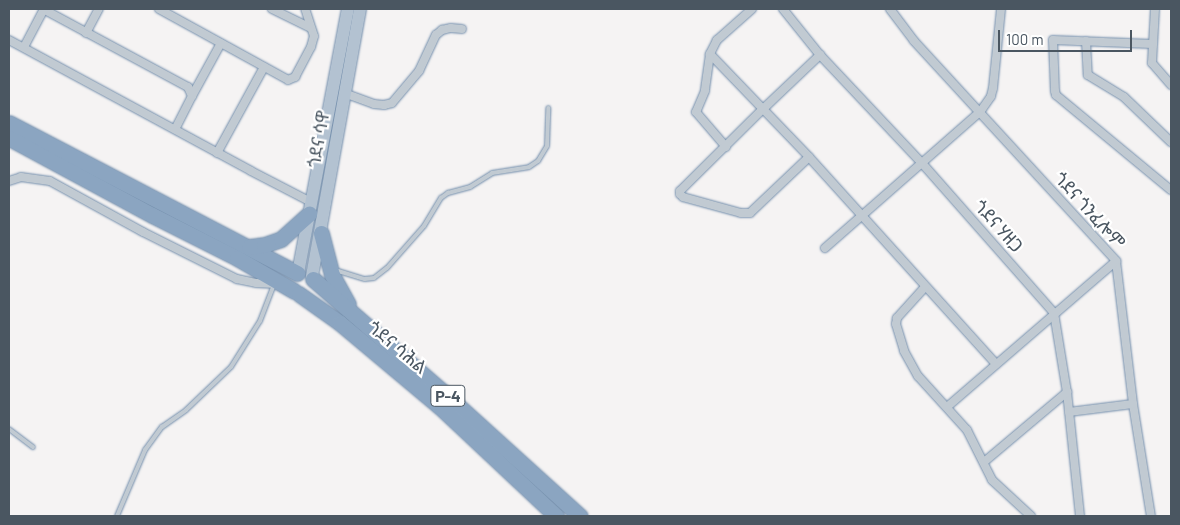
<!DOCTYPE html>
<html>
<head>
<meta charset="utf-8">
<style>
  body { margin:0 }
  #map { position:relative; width:1180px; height:525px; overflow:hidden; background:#f5f3f3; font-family:Barlow,"Noto Sans Ethiopic",sans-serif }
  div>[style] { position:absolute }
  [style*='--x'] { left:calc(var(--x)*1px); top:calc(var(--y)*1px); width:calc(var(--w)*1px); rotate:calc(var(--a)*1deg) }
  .roads { filter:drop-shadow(0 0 1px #7690ad) drop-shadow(0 0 1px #7690ad) }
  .lane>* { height:4px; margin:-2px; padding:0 2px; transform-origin:2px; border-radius:2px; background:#c1cad2 }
  .street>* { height:8px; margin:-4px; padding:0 4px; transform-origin:4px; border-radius:4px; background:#c1cad2 }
  .primary>* { height:12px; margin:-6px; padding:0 6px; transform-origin:6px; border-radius:6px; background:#b3c2d1 }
  .highway>* { height:15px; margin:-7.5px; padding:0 7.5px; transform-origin:7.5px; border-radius:7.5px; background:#8ba5c1 }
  span { translate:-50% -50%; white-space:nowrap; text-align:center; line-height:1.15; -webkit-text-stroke:4.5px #fff; paint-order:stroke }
  .shield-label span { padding:1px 4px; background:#fff; border:1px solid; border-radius:4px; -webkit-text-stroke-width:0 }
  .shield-label { font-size:16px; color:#4a5661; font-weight:700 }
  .street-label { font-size:18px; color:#4a5661 }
  .frame { position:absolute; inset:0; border:10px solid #4a5661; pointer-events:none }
  .scale { position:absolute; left:998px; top:30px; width:134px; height:22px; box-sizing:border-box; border:2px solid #4a5661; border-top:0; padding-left:6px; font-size:15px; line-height:18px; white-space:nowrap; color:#4a5661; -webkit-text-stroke:4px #fff; paint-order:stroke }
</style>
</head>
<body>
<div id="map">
  <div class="roads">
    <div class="lane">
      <div style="--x:335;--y:270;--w:31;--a:17"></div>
      <div style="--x:365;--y:279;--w:9;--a:-6"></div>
      <div style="--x:374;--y:278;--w:16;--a:-38"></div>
      <div style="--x:387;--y:268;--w:56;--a:-48.6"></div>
      <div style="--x:424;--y:226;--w:33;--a:-59"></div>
      <div style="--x:441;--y:198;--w:9;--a:-36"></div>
      <div style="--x:448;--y:193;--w:23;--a:-15"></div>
      <div style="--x:470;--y:187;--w:26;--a:-32"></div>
      <div style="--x:492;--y:173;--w:37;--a:-9"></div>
      <div style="--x:529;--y:167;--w:11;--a:-34"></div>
      <div style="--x:538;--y:161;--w:17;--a:-59"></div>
      <div style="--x:547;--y:146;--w:38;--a:-88"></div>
      <div style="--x:9;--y:429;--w:30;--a:37"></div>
      <div style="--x:117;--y:516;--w:72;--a:-67"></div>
      <div style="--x:145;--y:450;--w:29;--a:-54"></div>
      <div style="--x:162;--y:427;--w:29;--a:-35"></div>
      <div style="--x:186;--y:410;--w:62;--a:-43.7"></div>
      <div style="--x:231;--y:367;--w:54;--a:-57.8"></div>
      <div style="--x:260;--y:321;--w:40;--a:-69"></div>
    </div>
    <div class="street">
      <div style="--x:43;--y:9;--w:165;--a:28.3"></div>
      <div style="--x:188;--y:87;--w:10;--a:66"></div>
      <div style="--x:192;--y:96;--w:37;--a:117"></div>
      <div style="--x:159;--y:9;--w:147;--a:28.8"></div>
      <div style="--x:288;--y:80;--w:8;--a:-23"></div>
      <div style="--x:295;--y:77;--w:34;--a:-62"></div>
      <div style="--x:311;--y:47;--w:11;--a:-75"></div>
      <div style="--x:314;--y:36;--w:28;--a:-108"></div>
      <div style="--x:272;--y:9;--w:43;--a:26"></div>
      <div style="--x:752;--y:9;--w:47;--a:138.5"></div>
      <div style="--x:717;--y:40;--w:16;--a:117"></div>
      <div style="--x:710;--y:54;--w:143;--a:46.1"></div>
      <div style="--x:809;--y:157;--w:279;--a:47.9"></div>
      <div style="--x:783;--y:9;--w:59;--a:51.2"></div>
      <div style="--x:820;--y:55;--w:147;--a:46.7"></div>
      <div style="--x:921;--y:162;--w:201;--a:48.6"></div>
      <div style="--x:1054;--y:313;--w:80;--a:80.7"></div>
      <div style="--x:1067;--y:392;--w:125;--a:84"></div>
      <div style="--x:890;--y:9;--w:40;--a:53"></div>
      <div style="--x:914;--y:41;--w:299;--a:47.4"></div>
      <div style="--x:1116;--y:261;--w:144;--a:83.2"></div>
      <div style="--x:1133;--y:404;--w:113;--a:80.9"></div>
      <div style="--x:1155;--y:9;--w:54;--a:93.2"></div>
      <div style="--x:1152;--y:63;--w:29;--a:49"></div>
      <div style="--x:86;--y:33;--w:27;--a:-62"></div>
      <div style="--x:9;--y:40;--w:275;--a:28.4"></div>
      <div style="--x:251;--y:171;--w:68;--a:27.3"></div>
      <div style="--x:1086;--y:41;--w:34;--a:87"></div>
      <div style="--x:1088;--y:75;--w:42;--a:31.4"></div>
      <div style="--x:1124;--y:97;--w:65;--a:43.8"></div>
      <div style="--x:1152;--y:44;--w:99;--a:-177.7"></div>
      <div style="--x:1053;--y:40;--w:51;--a:87.8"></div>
      <div style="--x:1055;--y:91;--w:4;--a:76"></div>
      <div style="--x:1056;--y:95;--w:149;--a:39.6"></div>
      <div style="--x:24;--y:47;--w:43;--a:-62.2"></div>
      <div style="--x:710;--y:54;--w:37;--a:98"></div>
      <div style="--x:705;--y:91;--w:23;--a:113"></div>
      <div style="--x:696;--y:112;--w:46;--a:49.4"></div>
      <div style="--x:344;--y:93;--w:32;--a:20"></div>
      <div style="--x:374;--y:104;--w:10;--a:6"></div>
      <div style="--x:384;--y:105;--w:8;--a:-14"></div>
      <div style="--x:392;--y:103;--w:42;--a:-49.8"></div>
      <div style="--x:419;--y:71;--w:40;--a:-65"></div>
      <div style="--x:436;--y:35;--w:8;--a:-40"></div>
      <div style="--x:442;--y:30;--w:9;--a:-13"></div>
      <div style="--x:451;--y:28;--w:11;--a:5"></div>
      <div style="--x:192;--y:96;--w:60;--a:-61.3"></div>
      <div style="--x:217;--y:153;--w:98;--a:-61.3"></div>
      <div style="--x:809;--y:157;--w:81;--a:136.5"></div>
      <div style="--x:750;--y:213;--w:9;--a:180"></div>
      <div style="--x:741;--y:213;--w:60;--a:-164.6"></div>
      <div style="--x:683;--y:197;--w:4;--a:-135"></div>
      <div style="--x:680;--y:194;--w:3;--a:-90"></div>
      <div style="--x:680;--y:191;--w:117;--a:-44.7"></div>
      <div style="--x:763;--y:109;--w:79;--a:-43.5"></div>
      <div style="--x:9;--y:181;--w:13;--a:-18"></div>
      <div style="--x:21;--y:177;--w:29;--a:8"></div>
      <div style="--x:50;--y:181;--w:106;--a:28.7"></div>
      <div style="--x:143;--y:232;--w:105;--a:26.6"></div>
      <div style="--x:237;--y:279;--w:19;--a:12"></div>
      <div style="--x:256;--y:283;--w:20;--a:3"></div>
      <div style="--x:825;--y:248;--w:206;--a:-41.3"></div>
      <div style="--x:980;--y:112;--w:19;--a:-55"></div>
      <div style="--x:991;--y:96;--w:8;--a:-76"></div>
      <div style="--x:993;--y:88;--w:79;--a:-84.2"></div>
      <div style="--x:925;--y:287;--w:42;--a:132.1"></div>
      <div style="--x:897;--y:318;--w:6;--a:99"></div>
      <div style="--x:896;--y:324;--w:28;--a:73"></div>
      <div style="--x:904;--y:351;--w:29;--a:61"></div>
      <div style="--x:918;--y:376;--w:73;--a:47.8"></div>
      <div style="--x:967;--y:430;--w:56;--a:63.4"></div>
      <div style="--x:992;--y:480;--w:53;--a:42.7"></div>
      <div style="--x:947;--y:407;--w:223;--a:-40.8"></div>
      <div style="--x:1069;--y:412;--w:64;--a:-7.1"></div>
      <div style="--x:984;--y:462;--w:109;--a:-40.1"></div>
    </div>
    <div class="primary">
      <div style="--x:298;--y:273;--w:269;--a:-79.3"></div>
      <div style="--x:312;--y:276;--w:271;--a:-79.8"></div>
    </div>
    <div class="highway">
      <div style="--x:9;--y:123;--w:325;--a:27.5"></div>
      <div style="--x:9;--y:138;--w:162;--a:28.3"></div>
      <div style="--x:152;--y:215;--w:95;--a:26.8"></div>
      <div style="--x:237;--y:258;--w:66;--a:30.1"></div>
      <div style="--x:321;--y:233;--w:43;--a:75.3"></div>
      <div style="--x:332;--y:275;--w:33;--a:61"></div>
      <div style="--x:249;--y:247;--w:15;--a:-8"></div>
      <div style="--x:264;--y:245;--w:18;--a:-19"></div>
      <div style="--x:281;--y:239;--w:38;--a:-42"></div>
      <div style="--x:313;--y:279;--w:171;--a:41"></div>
      <div style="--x:442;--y:391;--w:186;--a:42.2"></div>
      <div style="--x:299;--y:294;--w:50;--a:35.3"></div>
      <div style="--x:340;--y:323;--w:129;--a:40"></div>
      <div style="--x:439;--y:406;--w:161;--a:43.2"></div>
    </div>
  </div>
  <div class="shield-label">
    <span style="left:448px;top:396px">P-4</span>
  </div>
  <div class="street-label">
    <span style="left:318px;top:139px;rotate:-80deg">ጎደና ሳዋ</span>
    <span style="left:1090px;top:210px;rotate:48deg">ጎደና ጎንፈሎም</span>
    <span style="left:999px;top:226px;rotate:48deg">ጎደና ሃዘጋ</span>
    <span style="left:398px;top:347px;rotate:40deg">ጎደና ሳሕል</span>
  </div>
  <div class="frame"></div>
  <div class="scale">100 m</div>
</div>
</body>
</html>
